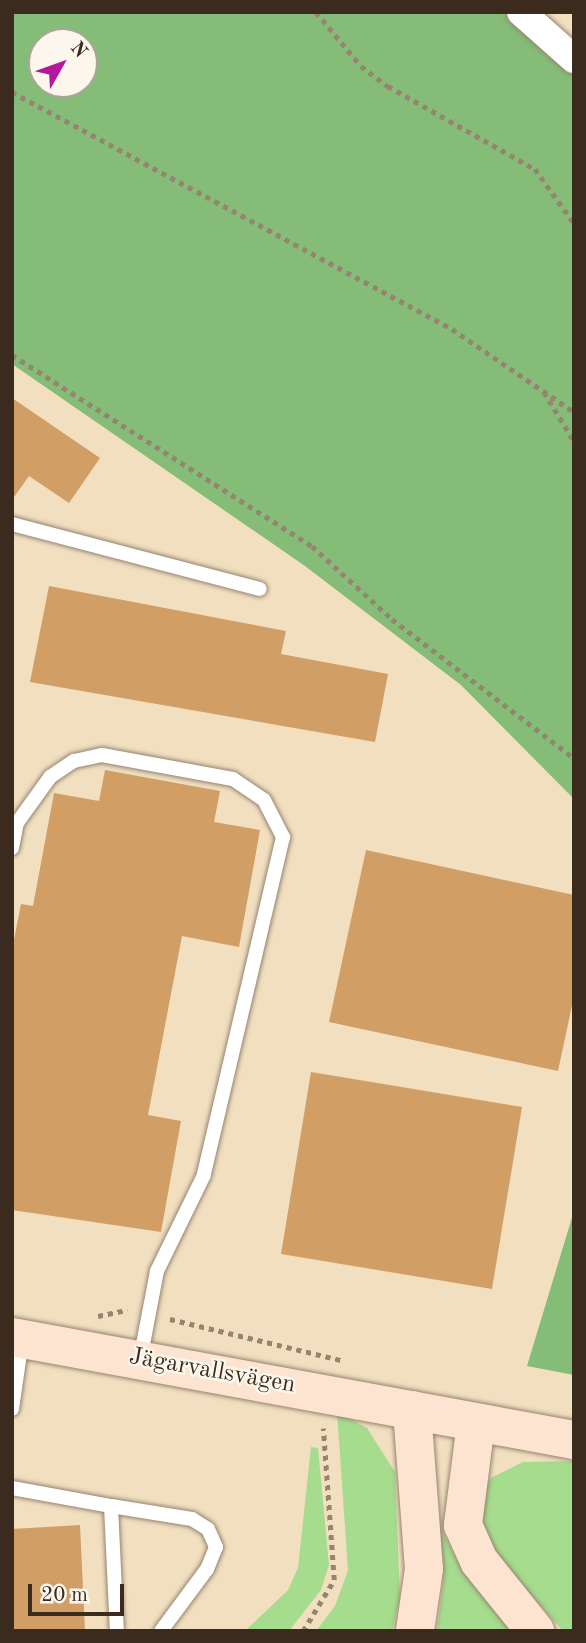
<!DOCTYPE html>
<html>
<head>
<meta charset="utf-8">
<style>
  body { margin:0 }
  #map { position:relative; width:586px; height:1643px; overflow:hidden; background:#f1dfc0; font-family:"Old Standard TT",serif }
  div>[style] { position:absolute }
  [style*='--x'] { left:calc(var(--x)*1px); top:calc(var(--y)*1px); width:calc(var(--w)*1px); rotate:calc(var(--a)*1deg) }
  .green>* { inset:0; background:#a5dc8d }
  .forest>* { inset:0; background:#84bc78 }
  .building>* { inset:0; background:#d19e66 }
  .path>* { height:4.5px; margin-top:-2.25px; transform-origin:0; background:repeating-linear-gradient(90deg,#96846f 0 5px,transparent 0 10px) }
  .roads { filter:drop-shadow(0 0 2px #96846f) drop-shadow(0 0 2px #96846f) }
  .lane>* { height:14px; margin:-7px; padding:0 7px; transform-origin:7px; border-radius:7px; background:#fff }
  .street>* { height:28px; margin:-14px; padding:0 14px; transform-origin:14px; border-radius:14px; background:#fff }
  .secondary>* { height:38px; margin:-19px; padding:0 19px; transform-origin:19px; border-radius:19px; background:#fde4d1 }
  span { translate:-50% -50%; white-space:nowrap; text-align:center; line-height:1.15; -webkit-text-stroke:5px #fbf7ec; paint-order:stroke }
  .street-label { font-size:24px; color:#3b2a1e }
  .frame { position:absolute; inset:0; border:14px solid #3b2a1e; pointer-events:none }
  .north { position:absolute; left:28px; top:28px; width:70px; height:70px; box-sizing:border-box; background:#fbf7ec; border:2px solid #aea59a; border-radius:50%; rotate:50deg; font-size:19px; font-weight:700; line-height:28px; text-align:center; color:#3b2a1e }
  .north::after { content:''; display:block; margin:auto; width:24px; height:32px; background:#b5179e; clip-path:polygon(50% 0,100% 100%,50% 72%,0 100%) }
  .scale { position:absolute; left:28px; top:1584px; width:96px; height:32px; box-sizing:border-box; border:4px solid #3b2a1e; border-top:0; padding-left:9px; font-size:21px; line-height:24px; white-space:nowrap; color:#3b2a1e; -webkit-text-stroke:5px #fbf7ec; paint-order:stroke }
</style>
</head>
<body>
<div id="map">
  <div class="green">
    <div style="clip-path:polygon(337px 1412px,367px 1428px,395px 1472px,400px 1598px,392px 1631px,316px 1631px,335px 1606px,348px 1570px)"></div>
    <div style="clip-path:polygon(311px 1447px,318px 1448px,329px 1565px,321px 1590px,289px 1631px,245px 1631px,288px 1590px,298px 1568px)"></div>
    <div style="clip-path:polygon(574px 1461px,574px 1631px,563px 1631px,489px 1547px,481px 1526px,483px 1492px,491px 1478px,523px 1462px)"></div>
    <div style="clip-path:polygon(439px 1526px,463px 1571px,515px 1631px,437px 1631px,443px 1583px)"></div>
  </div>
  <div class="forest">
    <div style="clip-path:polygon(evenodd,12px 12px,505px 12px,574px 74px,574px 799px,461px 685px,305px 566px,12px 364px,12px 12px,42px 42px,84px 42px,84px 84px,42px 84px,42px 42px)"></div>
    <div style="clip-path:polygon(574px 1211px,574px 1375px,527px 1366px)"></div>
  </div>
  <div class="building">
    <div style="clip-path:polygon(12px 398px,100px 458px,69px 503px,29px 476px,12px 500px)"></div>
    <div style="clip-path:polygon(49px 586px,286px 631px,281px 654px,388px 674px,375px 742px,30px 682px)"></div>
    <div style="clip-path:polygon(105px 770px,220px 791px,214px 822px,260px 830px,239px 947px,182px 936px,148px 1115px,181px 1121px,161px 1232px,12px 1210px,12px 950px,21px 904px,33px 906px,54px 793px,99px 801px)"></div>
    <div style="clip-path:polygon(366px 850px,574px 895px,574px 996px,558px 1071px,329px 1022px)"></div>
    <div style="clip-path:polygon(311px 1072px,522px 1107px,492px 1289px,281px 1254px)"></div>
    <div style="clip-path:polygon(80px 1525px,85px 1631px,12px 1631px,12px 1529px)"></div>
  </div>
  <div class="path">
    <div style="--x:316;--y:12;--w:70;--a:50.2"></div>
    <div style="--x:361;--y:66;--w:34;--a:37"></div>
    <div style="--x:388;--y:86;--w:169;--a:29.5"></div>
    <div style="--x:535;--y:169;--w:67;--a:54.2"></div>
    <div style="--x:12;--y:92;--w:500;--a:28.3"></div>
    <div style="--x:452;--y:329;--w:148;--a:34.2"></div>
    <div style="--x:12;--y:355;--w:356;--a:32.5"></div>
    <div style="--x:312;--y:546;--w:108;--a:42.4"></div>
    <div style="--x:392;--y:619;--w:229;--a:37.4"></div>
    <div style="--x:544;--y:392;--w:57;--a:58.5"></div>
    <div style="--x:98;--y:1316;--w:30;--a:-12"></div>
    <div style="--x:170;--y:1319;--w:176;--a:13.5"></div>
    <div style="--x:303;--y:1631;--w:60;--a:-58.7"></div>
    <div style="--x:334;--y:1580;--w:152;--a:-94.1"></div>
  </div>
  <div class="roads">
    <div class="lane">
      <div style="--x:12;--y:524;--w:256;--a:14.7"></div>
      <div style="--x:12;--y:848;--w:25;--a:-79"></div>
      <div style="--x:17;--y:823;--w:57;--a:-54.3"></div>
      <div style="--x:50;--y:777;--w:29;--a:-34"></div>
      <div style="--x:74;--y:761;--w:29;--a:-12"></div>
      <div style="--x:102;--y:755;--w:133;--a:10.4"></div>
      <div style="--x:233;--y:779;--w:37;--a:34"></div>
      <div style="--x:264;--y:800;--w:42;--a:62.8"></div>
      <div style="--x:283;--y:837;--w:347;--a:103.2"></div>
      <div style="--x:204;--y:1175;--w:107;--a:116.1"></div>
      <div style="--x:157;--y:1271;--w:91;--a:100.8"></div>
      <div style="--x:12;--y:1409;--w:70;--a:-81.8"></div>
      <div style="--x:12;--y:1488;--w:101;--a:10.3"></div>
      <div style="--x:111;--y:1506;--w:125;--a:87.3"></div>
      <div style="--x:111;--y:1506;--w:82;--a:9.1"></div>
      <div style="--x:192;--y:1519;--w:19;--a:32"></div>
      <div style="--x:208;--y:1529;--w:20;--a:66"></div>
      <div style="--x:216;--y:1547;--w:24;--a:112"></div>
      <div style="--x:207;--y:1569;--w:77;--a:126.6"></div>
    </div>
    <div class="street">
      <div style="--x:521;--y:12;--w:71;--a:41.6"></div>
    </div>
    <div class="secondary">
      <div style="--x:12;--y:1337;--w:571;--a:10.39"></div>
      <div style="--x:412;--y:1410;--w:159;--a:85.7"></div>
      <div style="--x:424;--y:1569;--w:63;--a:98.3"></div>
      <div style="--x:476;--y:1423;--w:103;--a:97.3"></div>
      <div style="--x:463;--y:1525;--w:39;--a:66"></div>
      <div style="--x:479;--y:1561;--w:90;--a:51.3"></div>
    </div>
  </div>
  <div class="street-label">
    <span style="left:212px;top:1372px;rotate:10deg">Jägarvallsvägen</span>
  </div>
  <div class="frame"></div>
  <div class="north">N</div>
  <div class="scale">20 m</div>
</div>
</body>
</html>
